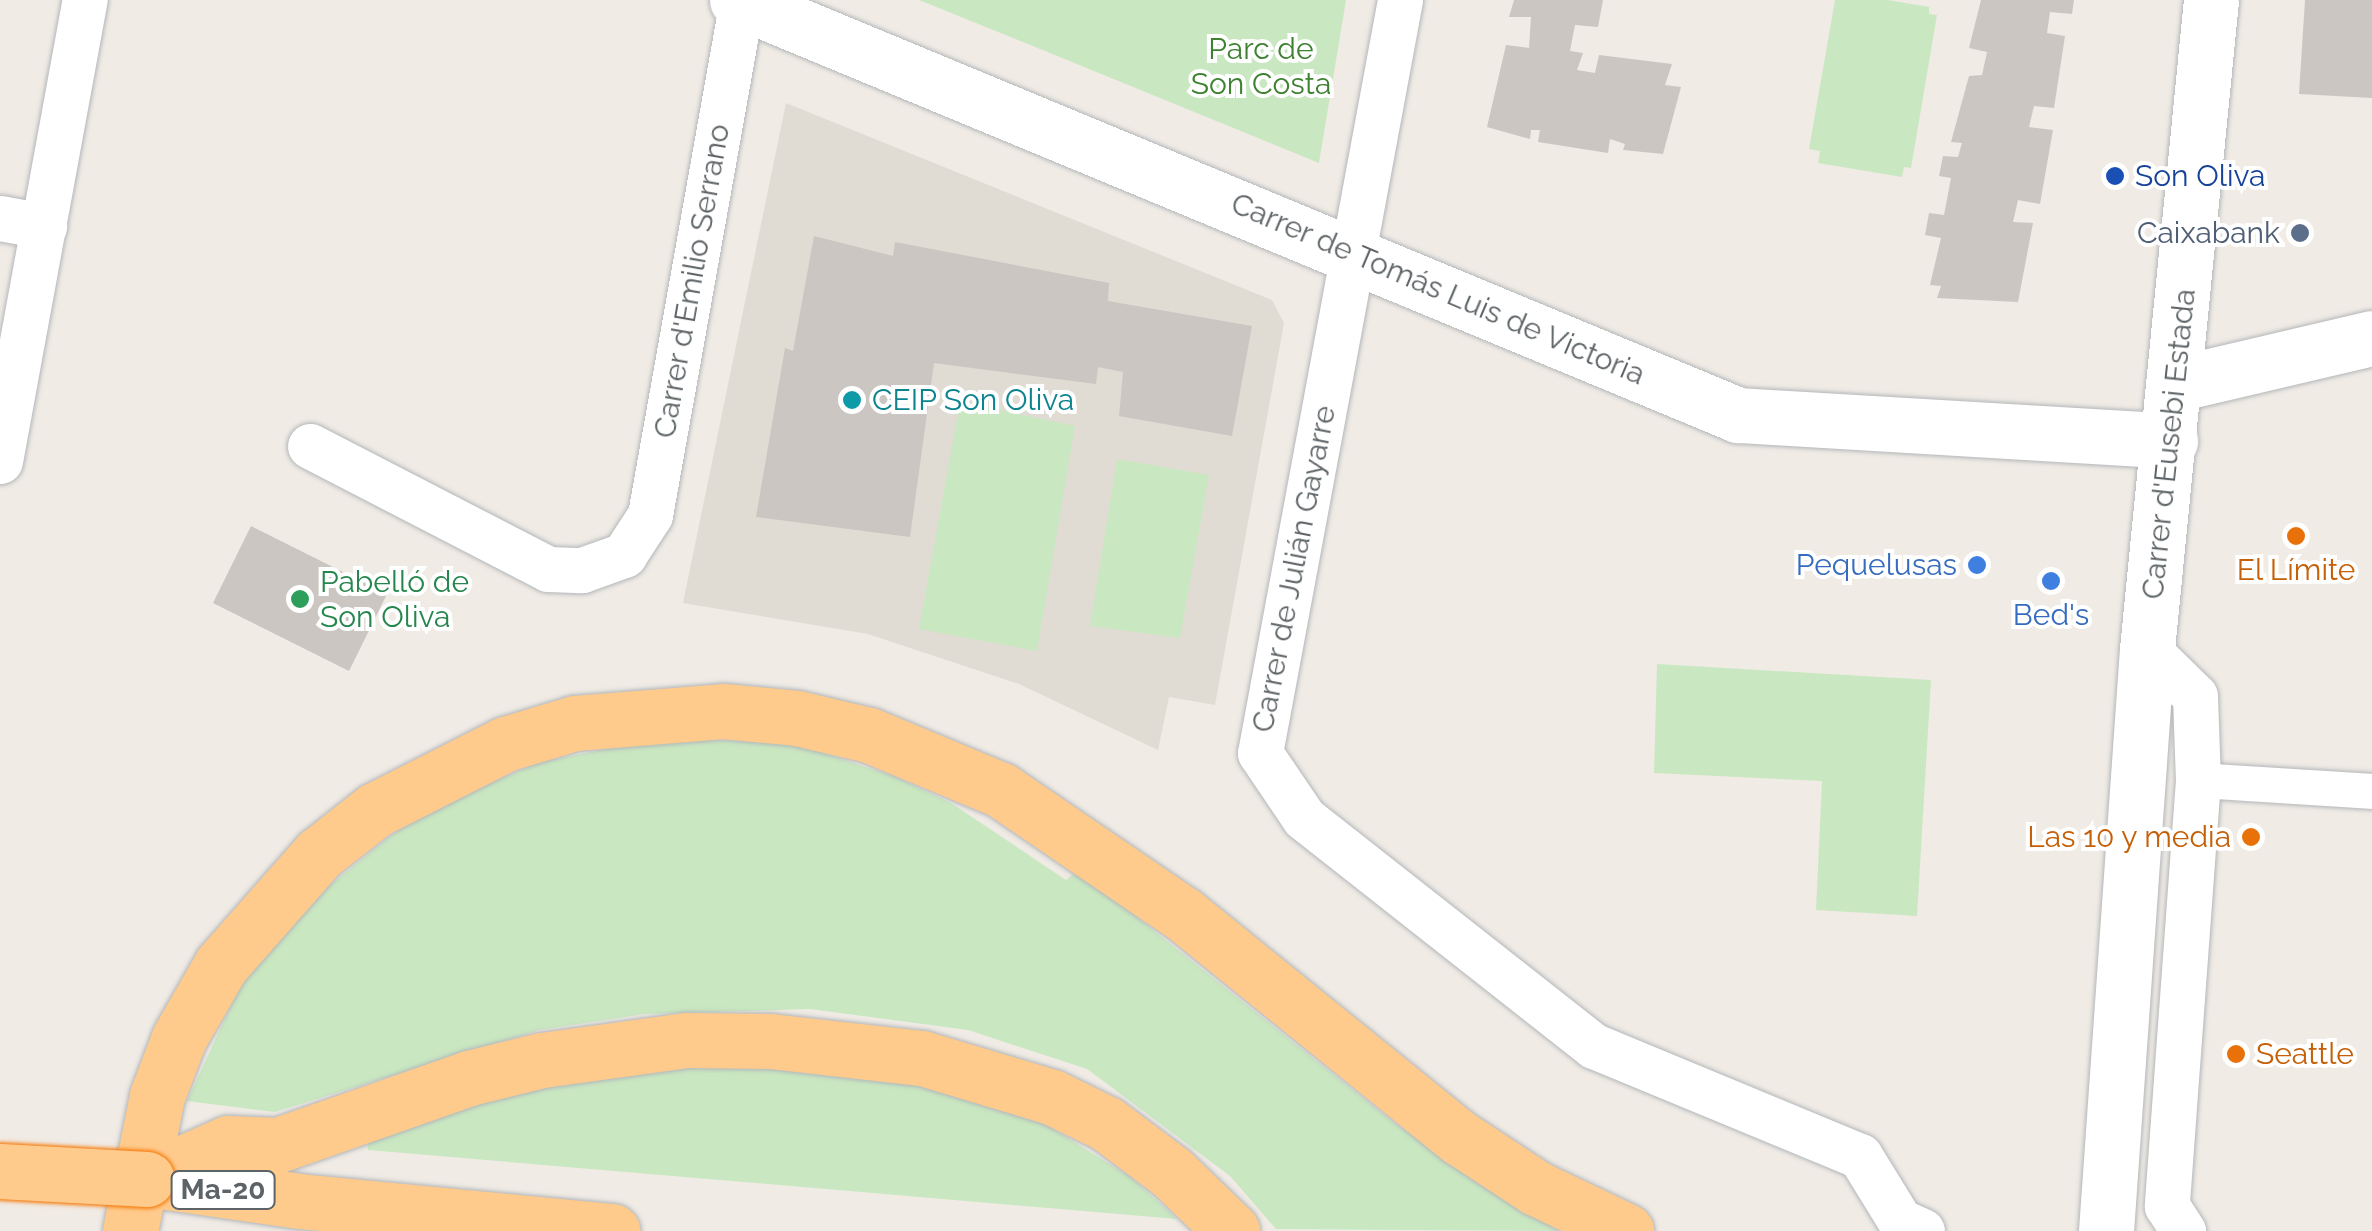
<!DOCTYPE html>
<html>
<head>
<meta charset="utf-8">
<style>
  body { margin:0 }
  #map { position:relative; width:2372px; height:1231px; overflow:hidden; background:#f0ebe5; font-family:Raleway,sans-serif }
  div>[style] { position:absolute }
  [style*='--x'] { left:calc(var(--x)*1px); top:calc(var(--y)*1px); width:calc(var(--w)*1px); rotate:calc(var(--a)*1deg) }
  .education>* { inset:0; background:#e0dbd3 }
  .green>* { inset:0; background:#c9e8c1 }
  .building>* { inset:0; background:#cbc6c1 }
  .roads { filter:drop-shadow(0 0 2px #b3b7ba) drop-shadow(0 0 2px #b3b7ba) }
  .pedestrian>* { height:35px; margin:-17.5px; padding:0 17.5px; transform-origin:17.5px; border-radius:17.5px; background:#fff }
  .minor>* { height:45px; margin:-22.5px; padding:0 22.5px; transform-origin:22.5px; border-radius:22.5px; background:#fff }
  .tertiary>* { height:55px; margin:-27.5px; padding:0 27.5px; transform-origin:27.5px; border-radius:27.5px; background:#fff }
  .secondary>* { height:55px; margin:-27.5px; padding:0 27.5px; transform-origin:27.5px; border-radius:27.5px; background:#fff }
  .motorway>* { height:55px; margin:-27.5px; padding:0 27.5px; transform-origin:27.5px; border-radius:27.5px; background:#ffcb8d }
  .bridges { filter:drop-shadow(0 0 2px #f57600) drop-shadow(0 0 2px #f57600) }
  .motorway-bridge>* { height:55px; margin:-27.5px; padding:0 27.5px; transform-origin:27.5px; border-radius:27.5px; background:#ffcb8d }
  .dots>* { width:28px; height:28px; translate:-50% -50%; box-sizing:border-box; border:5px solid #fff; border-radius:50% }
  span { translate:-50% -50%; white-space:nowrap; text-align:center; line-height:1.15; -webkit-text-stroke:8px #fff; paint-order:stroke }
  .shield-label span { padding:2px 8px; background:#fff; border:2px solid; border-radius:8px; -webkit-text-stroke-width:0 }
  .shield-label { font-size:28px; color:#5d6366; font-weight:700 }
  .park-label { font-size:30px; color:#3e8131 }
  .transit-label { font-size:30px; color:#164399 }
  .left { translate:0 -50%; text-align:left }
  .service-label { font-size:30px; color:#4e5e75 }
  .right { translate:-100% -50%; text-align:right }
  .street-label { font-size:30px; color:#5d6366 }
  .culture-label { font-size:30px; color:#0d838f }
  .shop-label { font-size:30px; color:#366cbe }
  .food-label { font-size:30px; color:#c56008 }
  .leisure-label { font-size:30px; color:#27864d }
</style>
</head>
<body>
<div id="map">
  <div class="education">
    <div style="clip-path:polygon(786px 103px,1272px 300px,1284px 323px,1215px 705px,1169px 697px,1158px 750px,1019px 684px,868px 634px,683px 603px)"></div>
  </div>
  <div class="green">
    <div style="clip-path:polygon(919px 0,1346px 0,1319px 163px,1045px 51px)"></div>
    <div style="clip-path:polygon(1835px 0,1888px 0,1929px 7px,1929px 14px,1937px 15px,1911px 168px,1904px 167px,1902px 177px,1818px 163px,1820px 151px,1809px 149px)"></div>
    <div style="clip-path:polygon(960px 402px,1075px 426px,1037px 651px,919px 629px)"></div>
    <div style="clip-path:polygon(1117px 459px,1209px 475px,1180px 638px,1090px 626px)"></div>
    <div style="clip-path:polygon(1657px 664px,1931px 680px,1917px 916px,1816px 910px,1822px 781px,1654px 773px)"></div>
    <div style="clip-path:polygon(750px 740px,807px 748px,893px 776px,951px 803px,1066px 880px,1078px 870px,1394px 1123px,1558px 1231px,1276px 1229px,1230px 1176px,1087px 1069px,968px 1030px,810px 1009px,645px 1014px,539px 1030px,275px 1112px,187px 1101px,241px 984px,306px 905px,389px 837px,436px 807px,537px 763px,645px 741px)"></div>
    <div style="clip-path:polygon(673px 1065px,813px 1068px,929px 1087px,1045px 1124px,1132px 1178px,1177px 1219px,368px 1150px,366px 1135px,501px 1089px)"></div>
  </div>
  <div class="building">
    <div style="clip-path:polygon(1514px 0,1603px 0,1598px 27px,1575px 25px,1570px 51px,1583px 53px,1577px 70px,1595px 73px,1599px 55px,1672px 64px,1665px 85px,1681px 87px,1663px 154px,1623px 150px,1625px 144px,1610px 139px,1608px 153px,1538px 142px,1540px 130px,1531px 130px,1530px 139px,1487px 127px,1506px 45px,1529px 48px,1531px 17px,1509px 17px)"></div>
    <div style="clip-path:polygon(1981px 0,2074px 0,2072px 14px,2050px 12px,2047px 33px,2065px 36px,2054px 108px,2034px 106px,2029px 127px,2053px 130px,2040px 204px,2018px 200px,2013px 222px,2033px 223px,2018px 302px,1937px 298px,1941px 286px,1930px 285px,1941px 238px,1925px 235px,1929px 213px,1944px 215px,1951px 178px,1939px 176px,1943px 156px,1958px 157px,1962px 143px,1951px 142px,1969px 76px,1982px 75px,1987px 52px,1969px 48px)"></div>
    <div style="clip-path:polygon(2305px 0,2372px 0,2372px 98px,2299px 94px)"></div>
    <div style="clip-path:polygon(814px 236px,893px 256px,895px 242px,1109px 283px,1108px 301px,1252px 326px,1232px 436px,1119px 416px,1123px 372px,1098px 367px,1096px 384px,934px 363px,910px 537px,756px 517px,785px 348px,793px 351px)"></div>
    <div style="clip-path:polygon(251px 526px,387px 594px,349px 671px,213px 603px)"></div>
  </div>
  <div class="roads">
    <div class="pedestrian">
      <div style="--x:2198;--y:780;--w:174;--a:3.6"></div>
    </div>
    <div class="minor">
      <div style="--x:1400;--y:0;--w:766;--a:100.53"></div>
      <div style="--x:1260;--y:753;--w:78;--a:55.9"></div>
      <div style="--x:1304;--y:818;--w:369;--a:38.2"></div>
      <div style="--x:1594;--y:1046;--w:288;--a:22.5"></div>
      <div style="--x:1860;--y:1156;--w:76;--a:58.4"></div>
      <div style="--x:1900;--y:1221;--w:24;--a:24"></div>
      <div style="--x:0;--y:218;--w:45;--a:10.3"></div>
      <div style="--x:310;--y:446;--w:268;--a:27.3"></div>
      <div style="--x:548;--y:569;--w:34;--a:2"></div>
      <div style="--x:582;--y:570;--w:45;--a:-19.7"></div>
      <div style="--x:624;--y:555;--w:48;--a:-57"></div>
      <div style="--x:650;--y:515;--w:523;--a:-79.87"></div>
      <div style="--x:0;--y:461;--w:469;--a:-79.6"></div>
      <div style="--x:2147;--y:649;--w:67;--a:44.4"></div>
      <div style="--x:2195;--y:696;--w:84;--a:88"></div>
      <div style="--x:2198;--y:780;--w:427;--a:94.2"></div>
      <div style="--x:2167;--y:1206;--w:30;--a:57"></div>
    </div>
    <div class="tertiary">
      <div style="--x:737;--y:0;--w:1084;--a:22.52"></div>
      <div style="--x:1738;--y:415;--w:433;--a:3.4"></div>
      <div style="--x:2176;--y:384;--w:201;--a:-13.2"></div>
    </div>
    <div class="secondary">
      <div style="--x:2106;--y:1231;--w:583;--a:-85.97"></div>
      <div style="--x:2147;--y:649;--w:652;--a:-84.37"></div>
    </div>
    <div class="motorway">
      <div style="--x:147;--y:1179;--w:89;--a:-24"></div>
      <div style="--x:228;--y:1143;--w:50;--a:2.3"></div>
      <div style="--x:278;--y:1145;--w:202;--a:-19.3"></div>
      <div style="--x:469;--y:1078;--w:75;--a:-13.9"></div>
      <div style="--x:542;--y:1060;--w:146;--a:-7.9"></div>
      <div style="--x:687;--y:1040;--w:83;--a:0.7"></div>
      <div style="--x:770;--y:1041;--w:153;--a:6.4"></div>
      <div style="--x:922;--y:1058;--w:136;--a:16.7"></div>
      <div style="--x:1052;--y:1097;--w:61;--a:26.1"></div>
      <div style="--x:1107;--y:1124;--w:80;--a:36.9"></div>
      <div style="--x:1171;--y:1172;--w:85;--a:44"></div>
      <div style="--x:147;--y:1179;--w:154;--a:8.2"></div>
      <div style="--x:299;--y:1201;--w:315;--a:5.5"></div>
      <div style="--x:130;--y:1231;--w:138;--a:-78.7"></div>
      <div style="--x:157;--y:1096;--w:62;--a:-69.2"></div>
      <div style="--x:179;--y:1038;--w:84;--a:-60.1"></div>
      <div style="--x:221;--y:965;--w:148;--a:-48.6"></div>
      <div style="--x:319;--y:854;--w:71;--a:-38.2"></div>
      <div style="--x:375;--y:810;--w:146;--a:-26.9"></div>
      <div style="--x:505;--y:744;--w:73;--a:-16.7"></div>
      <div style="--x:575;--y:723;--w:148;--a:-4.6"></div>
      <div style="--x:723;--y:711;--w:74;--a:5.4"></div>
      <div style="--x:797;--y:718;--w:74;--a:13.3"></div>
      <div style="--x:869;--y:735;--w:143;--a:22.6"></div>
      <div style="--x:1001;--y:790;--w:220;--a:34.3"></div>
      <div style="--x:1183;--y:914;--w:356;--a:39"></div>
      <div style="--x:1460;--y:1138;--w:91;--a:33.3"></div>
      <div style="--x:1536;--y:1188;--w:100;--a:25.5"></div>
    </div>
  </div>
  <div class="bridges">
    <div class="motorway-bridge">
      <div style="--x:0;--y:1171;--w:147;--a:3.1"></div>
    </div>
  </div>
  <div class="dots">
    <div style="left:2115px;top:176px;background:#1a4fb4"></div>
    <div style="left:2300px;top:233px;background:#5c6f8a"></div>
    <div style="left:852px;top:400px;background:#0f9aa8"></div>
    <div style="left:2296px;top:536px;background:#e8710a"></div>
    <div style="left:1977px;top:565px;background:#3f7fe0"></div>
    <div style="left:2051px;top:581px;background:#3f7fe0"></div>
    <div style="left:300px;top:599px;background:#2e9e5b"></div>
    <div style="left:2251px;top:837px;background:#e8710a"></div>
    <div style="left:2236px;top:1054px;background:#e8710a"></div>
  </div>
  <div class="shield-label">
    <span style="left:223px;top:1190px">Ma-20</span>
  </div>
  <div class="park-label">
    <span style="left:1261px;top:66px">Parc de<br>Son Costa</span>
  </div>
  <div class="transit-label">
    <span class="left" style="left:2135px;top:176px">Son Oliva</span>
  </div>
  <div class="service-label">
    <span class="right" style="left:2280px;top:233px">Caixabank</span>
  </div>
  <div class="street-label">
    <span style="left:692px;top:281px;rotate:-80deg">Carrer d'Emilio Serrano</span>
    <span style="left:1438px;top:289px;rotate:23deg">Carrer de Tomás Luis de Victoria</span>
    <span style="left:2169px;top:444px;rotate:-84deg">Carrer d'Eusebi Estada</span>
    <span style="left:1294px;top:569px;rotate:-79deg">Carrer de Julián Gayarre</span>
  </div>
  <div class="culture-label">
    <span class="left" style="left:872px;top:400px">CEIP Son Oliva</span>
  </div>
  <div class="shop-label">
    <span class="right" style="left:1957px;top:565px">Pequelusas</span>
    <span style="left:2051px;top:615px">Bed's</span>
  </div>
  <div class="food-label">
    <span style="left:2296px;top:570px">El Límite</span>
    <span class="right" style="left:2231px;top:837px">Las 10 y media</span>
    <span class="left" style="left:2256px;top:1054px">Seattle</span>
  </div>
  <div class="leisure-label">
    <span class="left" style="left:320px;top:599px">Pabelló de<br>Son Oliva</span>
  </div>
</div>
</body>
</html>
